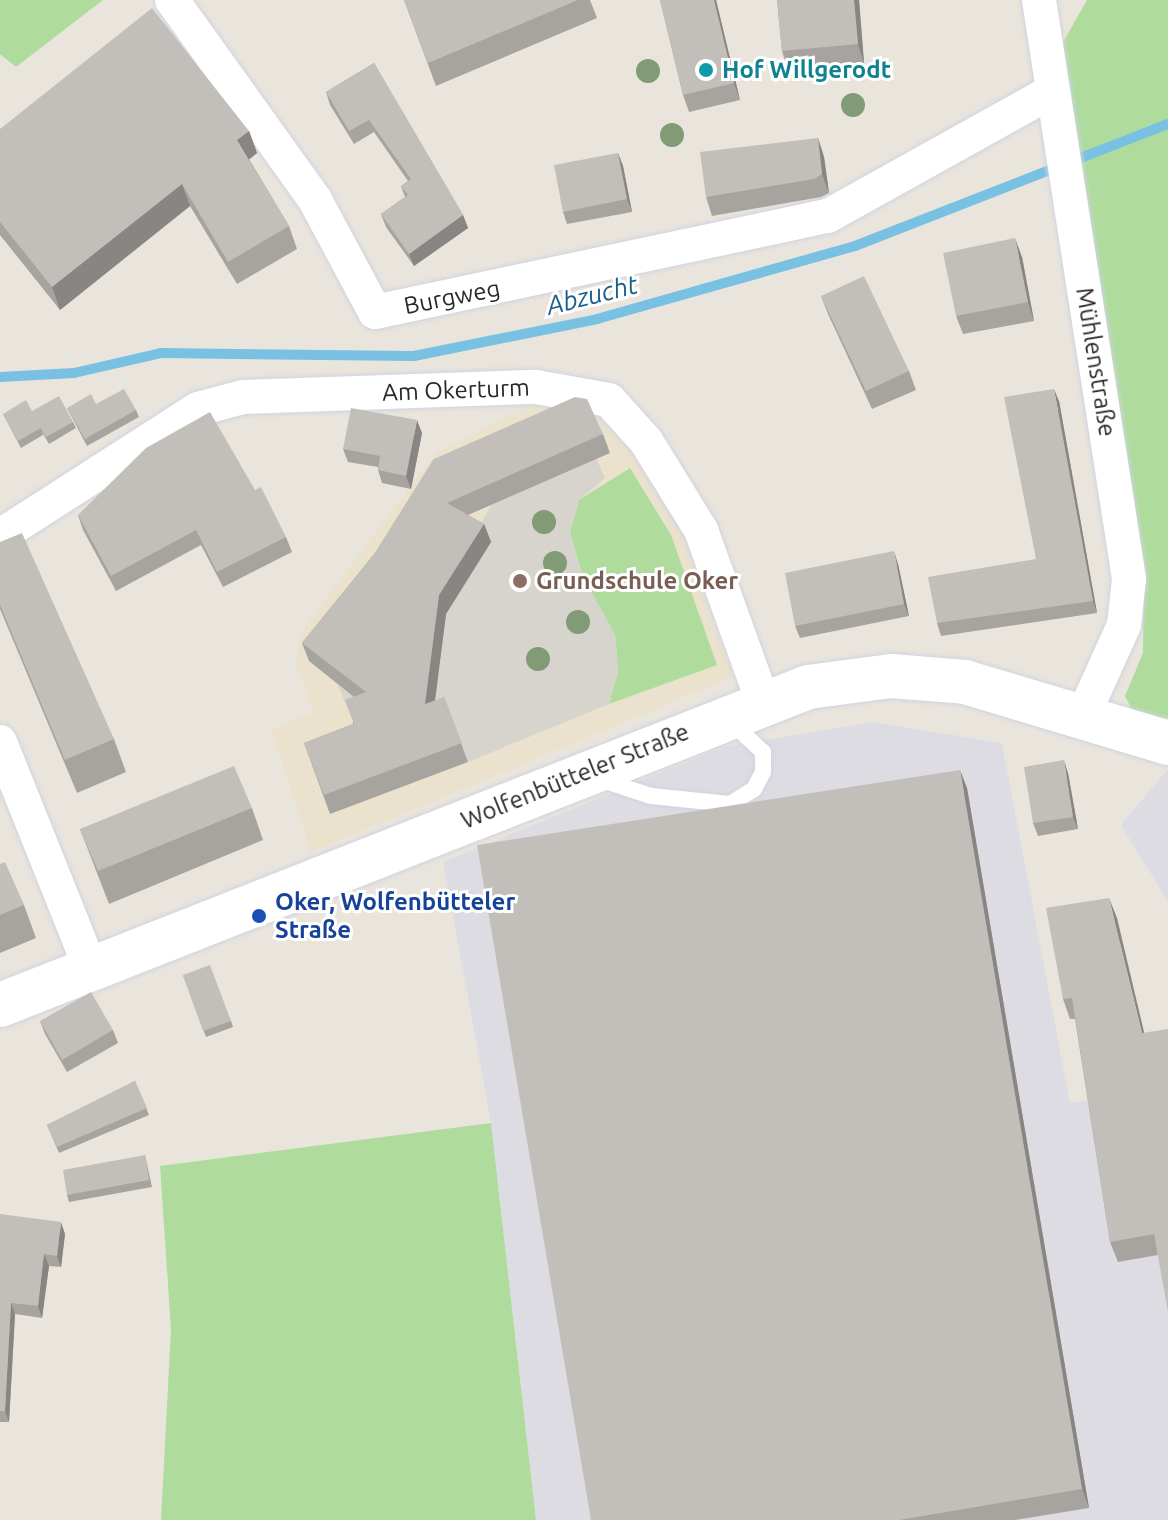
<!DOCTYPE html>
<html>
<head>
<meta charset="utf-8">
<style>
  body { margin:0 }
  #map { position:relative; width:1168px; height:1520px; overflow:hidden; background:#eae5dc; font-family:Ubuntu,sans-serif }
  div>[style] { position:absolute }
  [style*='--x'] { left:calc(var(--x)*1px); top:calc(var(--y)*1px); width:calc(var(--w)*1px); rotate:calc(var(--a)*1deg) }
  .industrial>* { inset:0; background:#dedce3 }
  .education>* { inset:0; background:#eae2cd }
  .green>* { inset:0; background:#afdc9d }
  .plaza>* { inset:0; background:#d7d4ce }
  .stream>* { height:10px; margin:-5px; padding:0 5px; transform-origin:5px; border-radius:5px; background:#78c1e3 }
  .roads { filter:drop-shadow(0 0 2px #d1d3e1) drop-shadow(0 0 2px #d1d3e1) }
  .lane>* { height:16px; margin:-8px; padding:0 8px; transform-origin:8px; border-radius:8px; background:#fff }
  .street>* { height:34px; margin:-17px; padding:0 17px; transform-origin:17px; border-radius:17px; background:#fff }
  .secondary>* { height:44px; margin:-22px; padding:0 22px; transform-origin:22px; border-radius:22px; background:#fff }
  .trees>* { width:24px; height:24px; margin:-12px; border-radius:50%; background:#809b75 }
  .wall>* { inset:0; background:#a7a39f }
  .shaded-wall>* { inset:0; background:#888582 }
  .building>* { inset:0; background:#c2beb9 }
  .dots>* { width:22px; height:22px; translate:-50% -50%; box-sizing:border-box; border:4px solid #fff; border-radius:50% }
  span { translate:-50% -50%; white-space:nowrap; text-align:center; line-height:1.15; -webkit-text-stroke:6px #fff; paint-order:stroke }
  .culture-label { font-size:24px; color:#0d838f; font-weight:700 }
  .left { translate:0 -50%; text-align:left }
  .street-label { font-size:24px; color:#292929 }
  .education-label { font-size:24px; color:#785e54; font-weight:700 }
  .transit-label { font-size:24px; color:#164399; font-weight:700 }
  .water-label { font-size:26px; color:#195f8d; font-style:italic }
</style>
</head>
<body>
<div id="map">
  <div class="industrial">
    <div style="clip-path:polygon(874px 722px,1002px 743px,1070px 1103px,1168px 1087px,1168px 1520px,536px 1520px,491px 1123px,443px 862px,724px 747px)"></div>
    <div style="clip-path:polygon(1168px 769px,1168px 902px,1121px 825px)"></div>
  </div>
  <div class="education">
    <div style="clip-path:polygon(544px 399px,607px 413px,683px 533px,733px 677px,311px 852px,271px 730px,314px 712px,295px 664px,303px 629px,435px 453px)"></div>
  </div>
  <div class="green">
    <div style="clip-path:polygon(0 0,103px 0,16px 67px,0 54px)"></div>
    <div style="clip-path:polygon(1087px 0,1168px 0,1168px 718px,1135px 716px,1125px 696px,1143px 653px,1144px 568px,1058px 51px)"></div>
    <div style="clip-path:polygon(630px 468px,671px 535px,717px 665px,609px 704px,618px 671px,615px 635px,582px 575px,570px 532px,579px 500px)"></div>
    <div style="clip-path:polygon(491px 1123px,536px 1520px,161px 1520px,171px 1329px,160px 1166px)"></div>
  </div>
  <div class="plaza">
    <div style="clip-path:polygon(596px 458px,605px 478px,579px 500px,570px 532px,582px 575px,615px 635px,618px 671px,609px 704px,468px 762px,451px 716px,443px 719px,435px 699px,396px 702px,352px 719px,337px 683px,402px 604px,475px 533px,492px 504px)"></div>
  </div>
  <div class="stream">
    <div style="--x:0;--y:377;--w:74;--a:-3.1"></div>
    <div style="--x:74;--y:373;--w:89;--a:-12.9"></div>
    <div style="--x:161;--y:353;--w:253;--a:0.7"></div>
    <div style="--x:414;--y:356;--w:187;--a:-11.4"></div>
    <div style="--x:597;--y:319;--w:268;--a:-15.8"></div>
    <div style="--x:855;--y:246;--w:336;--a:-21.3"></div>
  </div>
  <div class="roads">
    <div class="lane">
      <div style="--x:599;--y:779;--w:55;--a:18.1"></div>
      <div style="--x:651;--y:796;--w:79;--a:5.8"></div>
      <div style="--x:730;--y:804;--w:28;--a:-32"></div>
      <div style="--x:754;--y:789;--w:19;--a:-62"></div>
      <div style="--x:763;--y:772;--w:20;--a:-90"></div>
      <div style="--x:763;--y:752;--w:41;--a:-137"></div>
    </div>
    <div class="street">
      <div style="--x:172;--y:0;--w:246;--a:54.4"></div>
      <div style="--x:315;--y:200;--w:127;--a:61.8"></div>
      <div style="--x:375;--y:312;--w:463;--a:-12"></div>
      <div style="--x:828;--y:216;--w:257;--a:-29.1"></div>
      <div style="--x:1039;--y:0;--w:586;--a:81.16"></div>
      <div style="--x:1129;--y:579;--w:46;--a:96.2"></div>
      <div style="--x:1124;--y:625;--w:100;--a:114.3"></div>
      <div style="--x:0;--y:536;--w:235;--a:-32.7"></div>
      <div style="--x:198;--y:409;--w:47;--a:-14.9"></div>
      <div style="--x:243;--y:397;--w:293;--a:-2"></div>
      <div style="--x:536;--y:387;--w:74;--a:10.1"></div>
      <div style="--x:609;--y:400;--w:55;--a:47.9"></div>
      <div style="--x:646;--y:441;--w:105;--a:58.3"></div>
      <div style="--x:701;--y:530;--w:180;--a:70.2"></div>
      <div style="--x:0;--y:742;--w:242;--a:68.2"></div>
    </div>
    <div class="secondary">
      <div style="--x:0;--y:1005;--w:868;--a:-21.48"></div>
      <div style="--x:808;--y:687;--w:84;--a:-7.5"></div>
      <div style="--x:891;--y:676;--w:74;--a:4.6"></div>
      <div style="--x:965;--y:682;--w:212;--a:16.7"></div>
    </div>
  </div>
  <div class="trees">
    <div style="left:648px;top:71px"></div>
    <div style="left:853px;top:105px"></div>
    <div style="left:672px;top:135px"></div>
    <div style="left:544px;top:522px"></div>
    <div style="left:555px;top:563px"></div>
    <div style="left:578px;top:622px"></div>
    <div style="left:538px;top:659px"></div>
  </div>
  <div class="wall">
    <div style="clip-path:polygon(404px 0,590px 0,597px 18px,436px 86px)"></div>
    <div style="clip-path:polygon(660px 0,716px 0,740px 100px,689px 112px,683px 95px)"></div>
    <div style="clip-path:polygon(777px 0,859px 0,864px 63px,788px 70px,782px 51px)"></div>
    <div style="clip-path:polygon(374px 63px,463px 215px,468px 228px,414px 266px,386px 227px,381px 214px,405px 197px,401px 186px,408px 181px,374px 132px,354px 144px,330px 105px,326px 92px)"></div>
    <div style="clip-path:polygon(0 129px,249px 131px,257px 153px,249px 159px,289px 226px,297px 249px,237px 284px,190px 206px,60px 310px,0 235px)"></div>
    <div style="clip-path:polygon(818px 138px,824px 157px,829px 193px,821px 197px,712px 216px,706px 197px)"></div>
    <div style="clip-path:polygon(618px 153px,623px 166px,632px 212px,567px 224px,563px 212px)"></div>
    <div style="clip-path:polygon(1022px 257px,1034px 321px,963px 334px,956px 316px)"></div>
    <div style="clip-path:polygon(821px 296px,909px 371px,916px 390px,872px 409px,828px 314px)"></div>
    <div style="clip-path:polygon(1059px 401px,1097px 613px,941px 636px,937px 623px,1036px 559px)"></div>
    <div style="clip-path:polygon(96px 404px,136px 410px,139px 417px,87px 446px,67px 408px)"></div>
    <div style="clip-path:polygon(32px 411px,73px 422px,76px 428px,49px 444px,42px 432px,43px 435px,21px 448px,3px 414px)"></div>
    <div style="clip-path:polygon(422px 433px,411px 489px,382px 483px,378px 470px,378px 467px,348px 462px,343px 449px)"></div>
    <div style="clip-path:polygon(603px 434px,610px 453px,468px 515px,484px 524px,491px 542px,446px 614px,435px 701px,444px 697px,468px 762px,330px 814px,304px 743px,353px 724px,354px 697px,309px 661px,302px 643px,375px 553px,434px 459px)"></div>
    <div style="clip-path:polygon(255px 490px,286px 537px,292px 552px,223px 587px,201px 545px,116px 591px,83px 530px,78px 515px)"></div>
    <div style="clip-path:polygon(0 542px,114px 739px,126px 772px,77px 793px,0 609px)"></div>
    <div style="clip-path:polygon(898px 564px,909px 616px,800px 638px,795px 626px)"></div>
    <div style="clip-path:polygon(1068px 773px,1078px 829px,1038px 836px,1033px 823px)"></div>
    <div style="clip-path:polygon(967px 788px,1089px 1508px,1015px 1520px,591px 1520px)"></div>
    <div style="clip-path:polygon(252px 808px,263px 840px,109px 904px,80px 829px)"></div>
    <div style="clip-path:polygon(0 864px,24px 905px,36px 938px,0 953px)"></div>
    <div style="clip-path:polygon(1117px 918px,1158px 1255px,1118px 1262px,1110px 1242px,1075px 1019px,1070px 1019px,1063px 999px)"></div>
    <div style="clip-path:polygon(183px 975px,231px 1021px,233px 1027px,206px 1037px)"></div>
    <div style="clip-path:polygon(40px 1021px,113px 1030px,118px 1043px,67px 1072px,45px 1034px)"></div>
    <div style="clip-path:polygon(135px 1081px,149px 1115px,59px 1153px,47px 1125px)"></div>
    <div style="clip-path:polygon(145px 1155px,152px 1187px,69px 1202px,67px 1195px)"></div>
    <div style="clip-path:polygon(0 1214px,65px 1234px,61px 1267px,49px 1266px,42px 1318px,15px 1314px,9px 1422px,0 1422px)"></div>
  </div>
  <div class="shaded-wall">
    <div style="clip-path:polygon(714px 0,716px 0,740px 100px,734px 83px)"></div>
    <div style="clip-path:polygon(854px 0,859px 0,864px 63px,858px 44px)"></div>
    <div style="clip-path:polygon(249px 131px,257px 153px,246px 162px,237px 140px)"></div>
    <div style="clip-path:polygon(818px 138px,824px 157px,829px 193px,822px 174px)"></div>
    <div style="clip-path:polygon(618px 153px,623px 166px,632px 212px,627px 199px)"></div>
    <div style="clip-path:polygon(182px 184px,190px 206px,60px 310px,52px 287px)"></div>
    <div style="clip-path:polygon(463px 215px,468px 228px,414px 266px,409px 254px)"></div>
    <div style="clip-path:polygon(1015px 238px,1022px 257px,1034px 321px,1028px 302px)"></div>
    <div style="clip-path:polygon(1054px 389px,1059px 401px,1097px 613px,1093px 601px)"></div>
    <div style="clip-path:polygon(417px 420px,422px 433px,411px 489px,406px 476px)"></div>
    <div style="clip-path:polygon(484px 524px,491px 542px,446px 614px,432px 723px,425px 704px,439px 595px)"></div>
    <div style="clip-path:polygon(894px 551px,898px 564px,909px 616px,904px 604px)"></div>
    <div style="clip-path:polygon(1064px 760px,1068px 773px,1078px 829px,1073px 817px)"></div>
    <div style="clip-path:polygon(960px 770px,967px 788px,1089px 1508px,1082px 1489px)"></div>
    <div style="clip-path:polygon(1109px 898px,1117px 918px,1149px 1053px,1142px 1033px)"></div>
    <div style="clip-path:polygon(61px 1222px,65px 1234px,61px 1267px,57px 1256px)"></div>
    <div style="clip-path:polygon(44px 1254px,49px 1266px,42px 1318px,38px 1306px)"></div>
    <div style="clip-path:polygon(11px 1303px,15px 1314px,9px 1422px,5px 1411px)"></div>
  </div>
  <div class="building">
    <div style="clip-path:polygon(404px 0,578px 0,428px 63px)"></div>
    <div style="clip-path:polygon(660px 0,714px 0,734px 83px,683px 95px)"></div>
    <div style="clip-path:polygon(777px 0,854px 0,858px 44px,782px 51px)"></div>
    <div style="clip-path:polygon(152px 8px,249px 131px,237px 140px,289px 226px,228px 262px,182px 184px,52px 287px,0 222px,0 129px)"></div>
    <div style="clip-path:polygon(374px 63px,463px 215px,409px 254px,381px 214px,408px 195px,401px 186px,411px 179px,369px 120px,349px 131px,326px 92px)"></div>
    <div style="clip-path:polygon(818px 138px,822px 174px,814px 179px,706px 197px,700px 152px)"></div>
    <div style="clip-path:polygon(618px 153px,627px 199px,563px 212px,554px 165px)"></div>
    <div style="clip-path:polygon(1015px 238px,1028px 302px,956px 316px,943px 253px)"></div>
    <div style="clip-path:polygon(864px 276px,909px 371px,866px 391px,821px 296px)"></div>
    <div style="clip-path:polygon(124px 389px,136px 410px,85px 439px,67px 408px,91px 394px,96px 404px)"></div>
    <div style="clip-path:polygon(1054px 389px,1093px 601px,937px 623px,928px 577px,1036px 559px,1004px 397px)"></div>
    <div style="clip-path:polygon(59px 396px,73px 422px,46px 437px,35px 418px,41px 428px,18px 441px,3px 414px,26px 400px,32px 411px)"></div>
    <div style="clip-path:polygon(575px 397px,587px 399px,603px 434px,447px 503px,484px 524px,439px 595px,425px 704px,444px 697px,462px 743px,324px 795px,304px 743px,354px 724px,345px 700px,366px 692px,302px 643px,375px 553px,434px 459px)"></div>
    <div style="clip-path:polygon(351px 408px,417px 420px,406px 476px,378px 470px,380px 456px,343px 449px)"></div>
    <div style="clip-path:polygon(210px 412px,255px 490px,261px 487px,286px 537px,217px 572px,196px 530px,111px 576px,78px 515px,146px 448px)"></div>
    <div style="clip-path:polygon(22px 533px,114px 739px,65px 760px,0 605px,0 542px)"></div>
    <div style="clip-path:polygon(894px 551px,904px 604px,795px 626px,785px 573px)"></div>
    <div style="clip-path:polygon(1064px 760px,1073px 817px,1033px 823px,1024px 767px)"></div>
    <div style="clip-path:polygon(234px 766px,252px 808px,98px 871px,80px 829px)"></div>
    <div style="clip-path:polygon(960px 770px,1082px 1489px,899px 1520px,591px 1520px,477px 845px)"></div>
    <div style="clip-path:polygon(5px 862px,24px 905px,0 915px,0 864px)"></div>
    <div style="clip-path:polygon(1109px 898px,1142px 1033px,1168px 1029px,1168px 1312px,1154px 1234px,1110px 1242px,1072px 998px,1063px 999px,1046px 908px)"></div>
    <div style="clip-path:polygon(210px 965px,231px 1021px,203px 1031px,183px 975px)"></div>
    <div style="clip-path:polygon(91px 992px,113px 1030px,62px 1060px,40px 1021px)"></div>
    <div style="clip-path:polygon(135px 1081px,147px 1108px,57px 1147px,47px 1125px)"></div>
    <div style="clip-path:polygon(145px 1155px,149px 1180px,67px 1195px,63px 1170px)"></div>
    <div style="clip-path:polygon(0 1214px,61px 1222px,57px 1256px,44px 1254px,38px 1306px,11px 1303px,5px 1411px,0 1411px)"></div>
  </div>
  <div class="dots">
    <div style="left:706px;top:70px;background:#0f9aa8"></div>
    <div style="left:520px;top:581px;background:#8d6e63"></div>
    <div style="left:259px;top:916px;background:#1a4fb4"></div>
  </div>
  <div class="culture-label">
    <span class="left" style="left:722px;top:70px">Hof Willgerodt</span>
  </div>
  <div class="street-label">
    <span style="left:452px;top:297px;rotate:-11deg">Burgweg</span>
    <span style="left:1096px;top:362px;rotate:81deg">Mühlenstraße</span>
    <span style="left:456px;top:390px;rotate:-2deg">Am Okerturm</span>
    <span style="left:575px;top:776px;rotate:-22deg">Wolfenbütteler Straße</span>
  </div>
  <div class="education-label">
    <span class="left" style="left:536px;top:581px">Grundschule Oker</span>
  </div>
  <div class="transit-label">
    <span class="left" style="left:275px;top:916px">Oker, Wolfenbütteler<br>Straße</span>
  </div>
  <div class="water-label">
    <span style="left:592px;top:295px;rotate:-14deg">Abzucht</span>
  </div>
</div>
</body>
</html>
